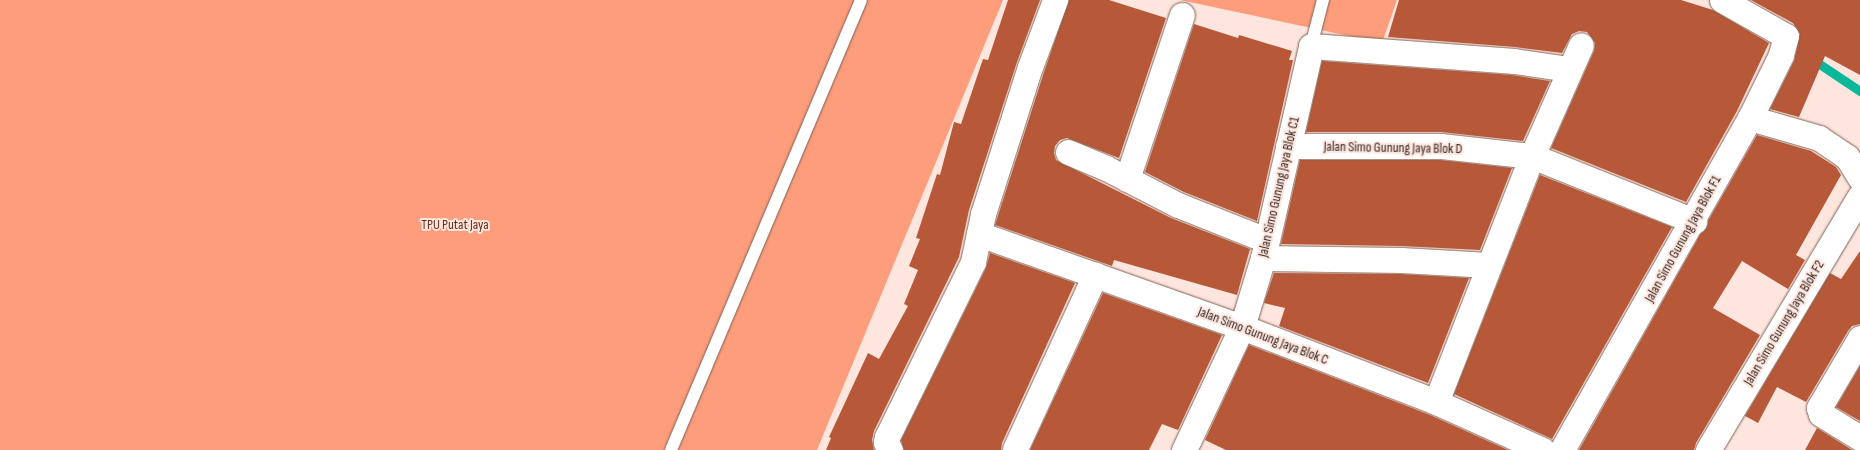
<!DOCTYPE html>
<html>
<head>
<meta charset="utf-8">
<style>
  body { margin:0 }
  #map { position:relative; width:1860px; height:450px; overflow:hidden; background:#fee6de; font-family:"Sofia Sans Condensed",sans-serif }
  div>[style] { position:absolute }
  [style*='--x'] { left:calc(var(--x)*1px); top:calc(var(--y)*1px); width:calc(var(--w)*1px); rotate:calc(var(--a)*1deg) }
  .green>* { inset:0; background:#fd9d7c }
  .stream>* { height:9px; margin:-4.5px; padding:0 4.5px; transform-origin:4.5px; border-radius:4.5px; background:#09b79a }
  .building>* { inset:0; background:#b75938 }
  .roads { filter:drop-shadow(0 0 1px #826054) drop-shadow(0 0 1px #826054) }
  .service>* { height:12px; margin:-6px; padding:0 6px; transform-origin:6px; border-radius:6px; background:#fff }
  .minor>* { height:25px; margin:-12.5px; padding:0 12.5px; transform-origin:12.5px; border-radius:12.5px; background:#fff }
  span { translate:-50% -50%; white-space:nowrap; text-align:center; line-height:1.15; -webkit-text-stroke:4px #fee6de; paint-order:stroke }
  .street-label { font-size:14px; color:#332520 }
  .park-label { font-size:14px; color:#682a13 }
</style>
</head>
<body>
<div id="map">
  <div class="green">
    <div style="clip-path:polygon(0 0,1003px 0,817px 450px,0 450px)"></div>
    <div style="clip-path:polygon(1180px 0,1397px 0,1382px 43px)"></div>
  </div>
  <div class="stream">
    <div style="--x:1812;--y:59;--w:58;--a:33.7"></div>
  </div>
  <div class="building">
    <div style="clip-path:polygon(1008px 0,1040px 0,1017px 62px,969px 210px,959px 257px,874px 431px,872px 440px,874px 450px,826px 450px,831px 438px,829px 437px,868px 353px,879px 359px,908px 306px,904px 304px,918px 270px,909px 266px,920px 239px,916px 238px,937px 174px,940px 175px,954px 122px,961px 124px,983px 59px,988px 60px)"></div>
    <div style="clip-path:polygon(1069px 0,1109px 0,1166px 18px,1119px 158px,1067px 138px,1060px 140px,1055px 146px,1054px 153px,1056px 160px,1171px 218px,1250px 249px,1237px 295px,1114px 260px,1112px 266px,995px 225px,1044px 72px)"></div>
    <div style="clip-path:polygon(1399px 0,1681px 0,1713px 10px,1769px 43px,1737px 111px,1686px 202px,1551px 148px,1594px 51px,1595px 43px,1587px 32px,1579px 31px,1572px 34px,1562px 53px,1515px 47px,1388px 37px)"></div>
    <div style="clip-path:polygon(1751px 0,1860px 0,1860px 75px,1825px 56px,1799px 117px,1770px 109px,1794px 61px,1800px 34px,1793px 23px)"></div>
    <div style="clip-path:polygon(1194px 24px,1238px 38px,1239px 35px,1292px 51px,1289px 60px,1293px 60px,1257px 221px,1184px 192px,1145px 172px)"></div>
    <div style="clip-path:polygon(1322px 61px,1512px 75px,1550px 81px,1523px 141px,1441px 132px,1306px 132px)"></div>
    <div style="clip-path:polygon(1757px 135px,1811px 151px,1836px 167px,1841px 175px,1796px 255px,1805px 260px,1788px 289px,1742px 261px,1713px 308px,1760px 335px,1696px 443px,1694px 450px,1579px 450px,1701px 233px,1707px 227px,1708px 221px)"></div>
    <div style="clip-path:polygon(1300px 160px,1440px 160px,1512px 168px,1480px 250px,1401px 246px,1281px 244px)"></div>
    <div style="clip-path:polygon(1540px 175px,1672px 227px,1552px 439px,1454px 394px)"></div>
    <div style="clip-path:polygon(1860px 251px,1860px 324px,1852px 326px,1848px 331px,1806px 402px,1777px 387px,1758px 423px,1745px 416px,1830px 273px,1841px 279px)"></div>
    <div style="clip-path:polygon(990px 253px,1075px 283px,1002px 443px,1001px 450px,904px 450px,901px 440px,986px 268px)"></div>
    <div style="clip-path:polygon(1274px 273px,1400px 274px,1469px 278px,1428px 383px,1279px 326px,1285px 308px,1264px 303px)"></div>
    <div style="clip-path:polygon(1103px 293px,1222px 335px,1178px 430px,1162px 424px,1149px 450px,1030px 450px)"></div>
    <div style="clip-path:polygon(1249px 345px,1430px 415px,1508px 450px,1226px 450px,1205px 440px)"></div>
    <div style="clip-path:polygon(1860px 366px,1860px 421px,1836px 407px)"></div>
    <div style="clip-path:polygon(1817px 428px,1852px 450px,1805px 450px)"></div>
  </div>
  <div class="roads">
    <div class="service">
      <div style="--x:1311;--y:46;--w:48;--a:-75.4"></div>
      <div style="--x:671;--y:450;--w:488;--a:-67.1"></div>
    </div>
    <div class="minor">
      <div style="--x:1722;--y:0;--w:73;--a:29.4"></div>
      <div style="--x:1786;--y:36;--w:20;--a:105"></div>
      <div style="--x:1781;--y:55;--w:70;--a:116.2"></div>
      <div style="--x:1288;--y:146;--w:153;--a:0"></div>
      <div style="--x:1441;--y:146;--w:92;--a:6.3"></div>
      <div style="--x:1532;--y:156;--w:175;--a:21.9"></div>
      <div style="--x:1068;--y:152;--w:41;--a:22.8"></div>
      <div style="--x:1106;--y:168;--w:81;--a:27.2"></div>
      <div style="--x:1178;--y:205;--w:95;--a:21.7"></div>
      <div style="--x:1127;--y:179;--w:173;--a:-71.5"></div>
      <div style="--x:979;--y:234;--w:279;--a:19.5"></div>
      <div style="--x:1242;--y:327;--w:208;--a:21.1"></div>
      <div style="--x:1436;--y:402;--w:117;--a:24.2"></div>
      <div style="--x:1263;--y:258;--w:138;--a:0.8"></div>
      <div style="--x:1401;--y:260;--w:88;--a:3.3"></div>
      <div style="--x:1860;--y:338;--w:81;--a:120.4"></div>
      <div style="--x:1819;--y:408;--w:6;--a:72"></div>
      <div style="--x:1821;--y:414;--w:46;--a:31.6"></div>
      <div style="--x:1436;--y:402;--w:264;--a:-68.7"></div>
      <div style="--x:1532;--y:156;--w:121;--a:-66.2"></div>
      <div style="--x:1015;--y:449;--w:192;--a:-65.3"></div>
      <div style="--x:890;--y:450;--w:9;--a:-117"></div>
      <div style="--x:886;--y:442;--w:5;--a:-79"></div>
      <div style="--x:887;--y:437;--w:195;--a:-63.8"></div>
      <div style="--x:973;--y:262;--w:49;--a:-78.2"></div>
      <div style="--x:983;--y:214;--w:154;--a:-72.3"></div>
      <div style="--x:1030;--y:67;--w:72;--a:-69.5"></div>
      <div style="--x:1184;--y:450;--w:136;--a:-64.8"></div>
      <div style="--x:1242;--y:327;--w:72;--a:-73.1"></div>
      <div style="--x:1263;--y:258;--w:217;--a:-77.2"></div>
      <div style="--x:1311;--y:46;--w:204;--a:4.2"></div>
      <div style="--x:1514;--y:61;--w:56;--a:8.3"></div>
      <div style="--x:1562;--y:450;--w:382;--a:-60.5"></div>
      <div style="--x:1750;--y:118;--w:72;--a:16.2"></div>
      <div style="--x:1819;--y:138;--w:34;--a:34"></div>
      <div style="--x:1847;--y:157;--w:25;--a:58"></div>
      <div style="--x:1708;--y:450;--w:296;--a:-59.1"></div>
    </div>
  </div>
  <div class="street-label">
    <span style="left:1393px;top:148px;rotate:1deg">Jalan Simo Gunung Jaya Blok D</span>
    <span style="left:1279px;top:187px;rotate:-77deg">Jalan Simo Gunung Jaya Blok C1</span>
    <span style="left:1683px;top:239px;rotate:-61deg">Jalan Simo Gunung Jaya Blok F1</span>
    <span style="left:1784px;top:323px;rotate:-59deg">Jalan Simo Gunung Jaya Blok F2</span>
    <span style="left:1263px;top:336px;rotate:21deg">Jalan Simo Gunung Jaya Blok C</span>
  </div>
  <div class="park-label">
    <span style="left:455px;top:225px">TPU Putat Jaya</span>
  </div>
</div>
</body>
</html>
